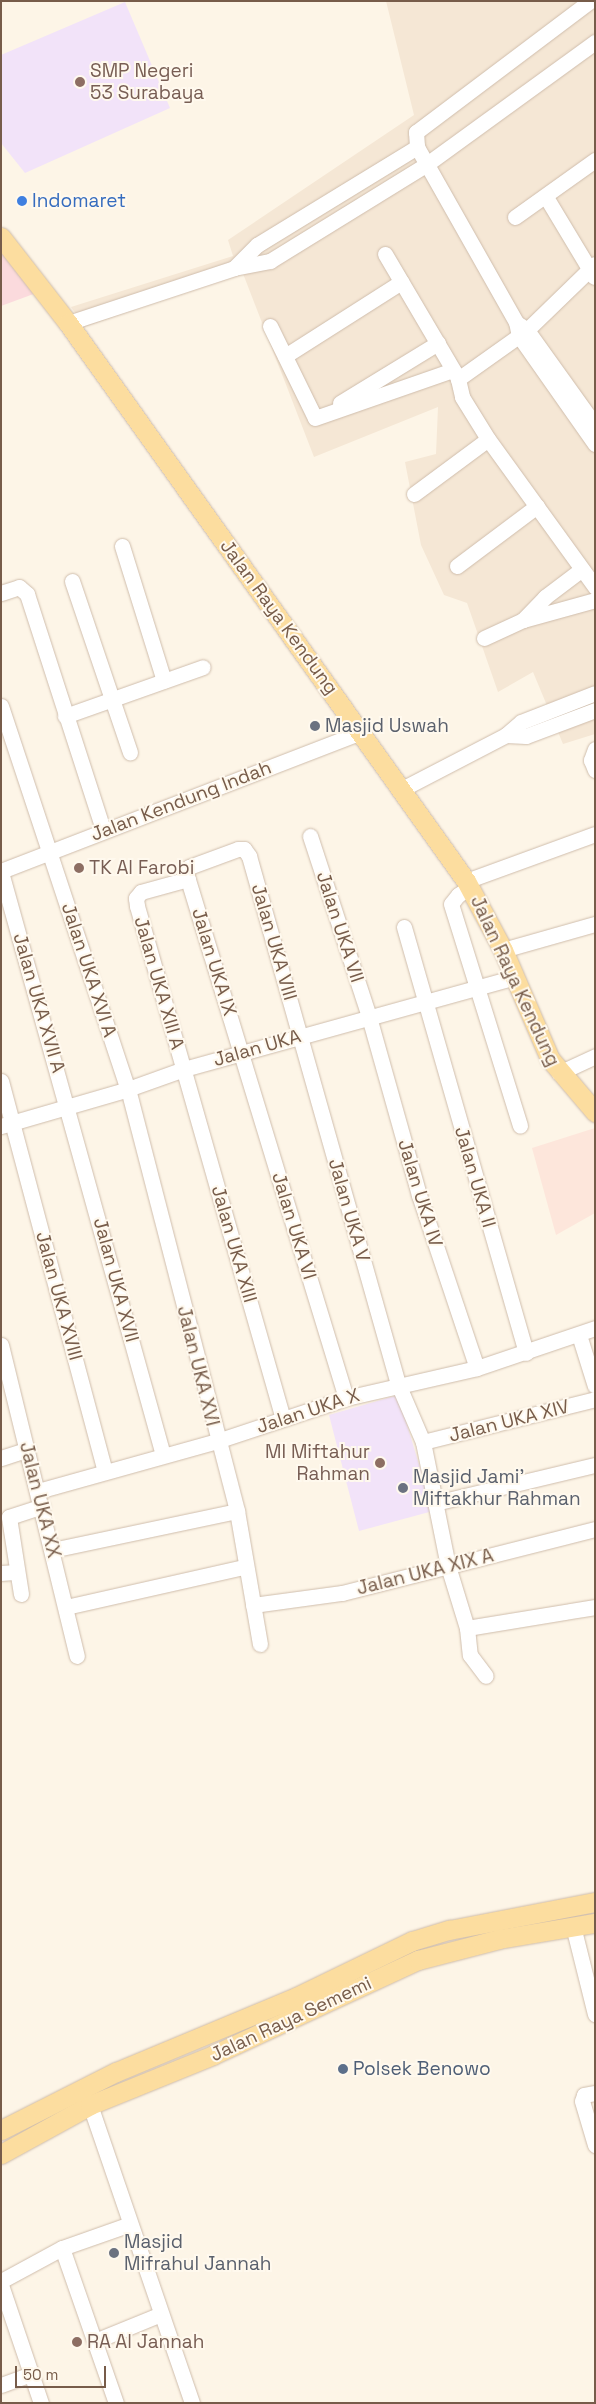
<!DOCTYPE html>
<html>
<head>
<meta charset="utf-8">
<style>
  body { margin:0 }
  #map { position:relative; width:596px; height:2404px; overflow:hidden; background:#fdf5e7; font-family:"Space Grotesk",sans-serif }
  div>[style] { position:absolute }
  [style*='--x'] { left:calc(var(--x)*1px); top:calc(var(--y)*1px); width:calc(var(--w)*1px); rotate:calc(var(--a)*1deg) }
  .residential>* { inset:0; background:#f5e7d5 }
  .commercial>* { inset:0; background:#fde6db }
  .education>* { inset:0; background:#f2e3f9 }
  .medical>* { inset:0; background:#fbdadd }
  .roads { filter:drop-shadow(0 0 1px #cfbdac) drop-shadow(0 0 1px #cfbdac) }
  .minor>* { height:15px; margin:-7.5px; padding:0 7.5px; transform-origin:7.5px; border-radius:7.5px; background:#fff }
  .major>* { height:19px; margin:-9.5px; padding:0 9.5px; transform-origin:9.5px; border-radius:9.5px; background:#fcdd9f }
  .dots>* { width:14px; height:14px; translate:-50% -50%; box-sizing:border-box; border:2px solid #fff9ee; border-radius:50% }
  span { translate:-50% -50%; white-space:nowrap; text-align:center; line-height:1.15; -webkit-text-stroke:4px #fff9ee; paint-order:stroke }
  .education-label { font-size:19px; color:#785e54 }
  .left { translate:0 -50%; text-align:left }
  .right { translate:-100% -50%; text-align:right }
  .shop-label { font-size:19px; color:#366cbe }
  .street-label { font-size:19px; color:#775c4a }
  .worship-label { font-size:19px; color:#5b616d }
  .service-label { font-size:19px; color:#4e5e75 }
  .frame { position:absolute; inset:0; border:2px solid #775c4a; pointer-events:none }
  .scale { position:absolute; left:15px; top:2366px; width:91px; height:22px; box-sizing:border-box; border:2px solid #775c4a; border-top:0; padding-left:6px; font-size:15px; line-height:18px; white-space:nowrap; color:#775c4a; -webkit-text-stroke:4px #fff9ee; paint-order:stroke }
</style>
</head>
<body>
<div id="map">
  <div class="residential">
    <div style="clip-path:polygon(386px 1px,595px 1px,595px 734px,563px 744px,533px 672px,498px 692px,467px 603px,444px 595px,421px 545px,405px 462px,436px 454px,438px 407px,314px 457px,242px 271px,85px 327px,71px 307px,233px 256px,228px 240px,414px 115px)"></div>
  </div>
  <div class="commercial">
    <div style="clip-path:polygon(595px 1128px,595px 1213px,556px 1235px,532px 1148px)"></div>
  </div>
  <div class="education">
    <div style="clip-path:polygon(125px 2px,170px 108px,25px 173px,1px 143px,1px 55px)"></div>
    <div style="clip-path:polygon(398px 1395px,433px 1511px,359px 1531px,329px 1415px)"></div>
  </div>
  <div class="medical">
    <div style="clip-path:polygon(1px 241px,39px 292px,1px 306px)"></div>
  </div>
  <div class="roads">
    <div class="minor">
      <div style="--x:590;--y:1;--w:218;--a:143"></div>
      <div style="--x:416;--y:132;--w:15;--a:86"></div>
      <div style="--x:417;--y:147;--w:201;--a:60.5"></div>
      <div style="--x:516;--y:322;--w:14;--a:78"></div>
      <div style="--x:519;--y:336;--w:132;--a:54.9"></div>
      <div style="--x:546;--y:197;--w:93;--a:59"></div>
      <div style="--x:515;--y:217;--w:98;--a:-35.5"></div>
      <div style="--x:385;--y:254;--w:144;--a:59.5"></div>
      <div style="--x:595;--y:264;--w:95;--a:135.9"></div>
      <div style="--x:527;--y:330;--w:85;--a:144.6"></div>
      <div style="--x:458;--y:379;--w:18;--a:77"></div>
      <div style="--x:462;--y:397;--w:49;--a:58.2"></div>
      <div style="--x:488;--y:439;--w:183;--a:54.1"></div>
      <div style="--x:234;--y:268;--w:33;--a:-45"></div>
      <div style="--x:257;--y:245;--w:188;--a:-31.5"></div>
      <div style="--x:68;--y:323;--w:175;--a:-18.3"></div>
      <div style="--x:234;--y:268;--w:37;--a:-11"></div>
      <div style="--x:270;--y:261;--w:185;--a:-31.7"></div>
      <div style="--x:427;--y:164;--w:208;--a:-36"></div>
      <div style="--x:520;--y:325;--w:9;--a:36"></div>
      <div style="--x:527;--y:330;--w:117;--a:54.4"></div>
      <div style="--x:270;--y:326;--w:102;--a:63.9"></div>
      <div style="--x:315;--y:418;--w:146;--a:-19.2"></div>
      <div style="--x:285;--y:356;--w:138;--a:-32.5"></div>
      <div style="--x:340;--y:403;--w:115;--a:-31.5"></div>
      <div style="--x:414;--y:494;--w:92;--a:-36.6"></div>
      <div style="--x:122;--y:546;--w:141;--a:72.7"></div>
      <div style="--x:457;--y:566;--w:100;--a:-36.9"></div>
      <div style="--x:72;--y:581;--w:181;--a:71.3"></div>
      <div style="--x:1;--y:593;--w:19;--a:-18"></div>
      <div style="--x:19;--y:587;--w:11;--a:41"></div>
      <div style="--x:27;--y:594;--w:248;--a:72.1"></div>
      <div style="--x:523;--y:620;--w:32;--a:-46"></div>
      <div style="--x:545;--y:597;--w:46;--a:-37.1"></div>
      <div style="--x:484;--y:638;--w:43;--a:-24.8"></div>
      <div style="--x:523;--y:620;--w:75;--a:-15.5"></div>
      <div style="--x:1;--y:706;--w:404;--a:71.7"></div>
      <div style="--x:128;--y:1089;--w:436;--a:75.5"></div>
      <div style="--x:237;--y:1511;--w:135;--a:80.2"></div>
      <div style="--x:65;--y:716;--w:146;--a:-19.5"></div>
      <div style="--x:506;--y:735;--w:20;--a:3"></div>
      <div style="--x:526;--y:736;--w:74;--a:-20.6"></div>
      <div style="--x:595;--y:749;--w:12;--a:110"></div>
      <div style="--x:591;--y:760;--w:11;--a:68"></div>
      <div style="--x:402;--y:789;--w:117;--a:-27.4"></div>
      <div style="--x:506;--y:735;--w:20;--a:-41"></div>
      <div style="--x:521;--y:722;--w:79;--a:-21.4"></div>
      <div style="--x:310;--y:836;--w:190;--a:71.9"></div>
      <div style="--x:369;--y:1017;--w:185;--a:74.3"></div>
      <div style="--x:419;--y:1195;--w:182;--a:71.5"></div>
      <div style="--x:1;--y:871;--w:387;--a:-21.1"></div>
      <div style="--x:1;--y:872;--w:605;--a:74.47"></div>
      <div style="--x:188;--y:879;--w:49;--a:164.5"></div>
      <div style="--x:141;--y:892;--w:8;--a:130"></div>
      <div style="--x:136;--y:898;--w:8;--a:83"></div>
      <div style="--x:137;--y:906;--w:533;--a:74.11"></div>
      <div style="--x:466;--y:881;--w:137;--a:-20"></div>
      <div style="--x:470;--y:887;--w:14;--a:146"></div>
      <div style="--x:458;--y:895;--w:11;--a:128"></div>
      <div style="--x:451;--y:904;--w:232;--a:72.7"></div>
      <div style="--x:404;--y:927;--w:443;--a:74"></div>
      <div style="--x:503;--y:950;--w:96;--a:-15.8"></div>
      <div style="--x:559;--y:1073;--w:40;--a:-25"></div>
      <div style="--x:1;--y:1081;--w:404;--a:75.1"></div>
      <div style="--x:1;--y:1126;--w:132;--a:-16.2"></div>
      <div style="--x:128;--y:1089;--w:59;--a:-19.7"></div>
      <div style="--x:184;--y:1069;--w:344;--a:-15.5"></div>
      <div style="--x:579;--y:1335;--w:53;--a:72.6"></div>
      <div style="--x:1;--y:1345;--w:320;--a:76.3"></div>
      <div style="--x:346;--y:1398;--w:549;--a:-106.95"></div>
      <div style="--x:186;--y:873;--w:7;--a:-63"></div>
      <div style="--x:189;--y:867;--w:52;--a:-20.2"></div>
      <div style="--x:238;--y:849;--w:6;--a:0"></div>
      <div style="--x:244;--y:849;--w:9;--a:54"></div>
      <div style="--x:249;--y:856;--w:549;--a:74.24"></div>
      <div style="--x:398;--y:1384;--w:63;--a:66.7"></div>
      <div style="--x:423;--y:1442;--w:126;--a:78.6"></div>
      <div style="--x:448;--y:1566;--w:65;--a:73"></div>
      <div style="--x:423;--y:1442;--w:177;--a:-14"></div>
      <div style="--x:1;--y:1458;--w:28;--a:-18"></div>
      <div style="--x:38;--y:1491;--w:186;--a:-15.6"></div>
      <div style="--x:217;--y:1441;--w:136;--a:-18.4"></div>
      <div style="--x:346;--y:1398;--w:134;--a:-12.9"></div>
      <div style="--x:477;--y:1368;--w:125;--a:-18.7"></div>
      <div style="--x:435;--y:1503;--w:164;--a:-13.4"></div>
      <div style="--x:52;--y:1550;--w:189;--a:-11.9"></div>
      <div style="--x:1;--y:1573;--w:16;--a:-4"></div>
      <div style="--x:21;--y:1594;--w:78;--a:-98.9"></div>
      <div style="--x:9;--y:1517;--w:35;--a:-18"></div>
      <div style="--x:253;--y:1605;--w:90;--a:-7.7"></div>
      <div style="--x:342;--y:1593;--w:261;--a:-14.2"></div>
      <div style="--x:66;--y:1607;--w:182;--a:-12.7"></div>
      <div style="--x:467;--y:1628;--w:130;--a:-9.3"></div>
      <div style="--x:467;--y:1628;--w:27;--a:84"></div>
      <div style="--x:470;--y:1655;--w:26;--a:53"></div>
      <div style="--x:573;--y:1926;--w:91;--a:76"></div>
      <div style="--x:595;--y:2093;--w:11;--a:170"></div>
      <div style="--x:584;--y:2095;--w:6;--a:108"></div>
      <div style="--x:582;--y:2101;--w:46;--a:73.5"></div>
      <div style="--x:90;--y:2105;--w:315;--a:71.1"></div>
      <div style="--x:62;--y:2248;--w:164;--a:70.8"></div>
      <div style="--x:1;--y:2281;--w:69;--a:-28.4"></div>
      <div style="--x:62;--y:2248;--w:72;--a:-19.4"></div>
      <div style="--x:1;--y:2285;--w:125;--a:71.3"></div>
      <div style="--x:95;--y:2341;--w:71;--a:-22.2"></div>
      <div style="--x:1;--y:2385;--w:32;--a:-20"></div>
    </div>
    <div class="major">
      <div style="--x:1;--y:237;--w:109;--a:52.1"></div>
      <div style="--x:68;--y:323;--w:685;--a:54.5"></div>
      <div style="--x:466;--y:881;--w:78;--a:61.8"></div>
      <div style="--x:503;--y:950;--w:119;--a:66.7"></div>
      <div style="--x:550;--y:1059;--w:70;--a:49.7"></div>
      <div style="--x:1;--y:2130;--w:129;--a:-26.8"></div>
      <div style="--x:116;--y:2072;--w:195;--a:-22.6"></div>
      <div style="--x:296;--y:1997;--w:129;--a:-25.8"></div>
      <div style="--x:412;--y:1941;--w:39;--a:-17"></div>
      <div style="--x:449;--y:1930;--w:149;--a:-10.9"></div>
      <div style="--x:1;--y:2154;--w:102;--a:-28.8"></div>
      <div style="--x:90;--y:2105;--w:133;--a:-22.1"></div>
      <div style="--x:213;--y:2055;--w:226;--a:-24.9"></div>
      <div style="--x:418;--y:1960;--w:84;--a:-14.5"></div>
      <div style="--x:499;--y:1939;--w:97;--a:-9.5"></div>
    </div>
  </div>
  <div class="dots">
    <div style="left:80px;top:82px;background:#8d6e63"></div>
    <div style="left:22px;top:201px;background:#3f7fe0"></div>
    <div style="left:315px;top:726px;background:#6b7280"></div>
    <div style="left:79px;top:868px;background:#8d6e63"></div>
    <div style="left:380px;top:1463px;background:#8d6e63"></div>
    <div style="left:403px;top:1488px;background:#6b7280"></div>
    <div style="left:343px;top:2069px;background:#5c6f8a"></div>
    <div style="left:114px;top:2253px;background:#6b7280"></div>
    <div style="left:77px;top:2342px;background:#8d6e63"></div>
  </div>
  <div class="education-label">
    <span class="left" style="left:90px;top:82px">SMP Negeri<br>53 Surabaya</span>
    <span class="left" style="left:89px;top:868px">TK Al Farobi</span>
    <span class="right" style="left:370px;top:1463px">MI Miftahur<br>Rahman</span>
    <span class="left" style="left:87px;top:2342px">RA Al Jannah</span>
  </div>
  <div class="shop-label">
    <span class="left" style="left:32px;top:201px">Indomaret</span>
  </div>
  <div class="street-label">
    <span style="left:279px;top:617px;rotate:54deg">Jalan Raya Kendung</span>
    <span style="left:181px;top:801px;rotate:-21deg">Jalan Kendung Indah</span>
    <span style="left:340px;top:927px;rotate:72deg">Jalan UKA VII</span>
    <span style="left:274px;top:942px;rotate:74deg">Jalan UKA VIII</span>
    <span style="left:214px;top:962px;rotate:73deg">Jalan UKA IX</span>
    <span style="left:89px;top:970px;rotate:72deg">Jalan UKA XVI A</span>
    <span style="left:515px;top:981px;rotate:65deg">Jalan Raya Kendung</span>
    <span style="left:159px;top:983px;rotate:74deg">Jalan UKA XIII A</span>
    <span style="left:39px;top:1003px;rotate:74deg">Jalan UKA XVII A</span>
    <span style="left:257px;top:1048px;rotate:-16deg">Jalan UKA</span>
    <span style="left:475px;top:1177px;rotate:74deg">Jalan UKA II</span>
    <span style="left:420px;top:1193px;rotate:73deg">Jalan UKA IV</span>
    <span style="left:349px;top:1210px;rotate:74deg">Jalan UKA V</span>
    <span style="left:294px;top:1226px;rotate:73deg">Jalan UKA VI</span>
    <span style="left:234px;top:1244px;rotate:74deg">Jalan UKA XIII</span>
    <span style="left:116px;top:1280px;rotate:75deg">Jalan UKA XVII</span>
    <span style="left:59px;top:1296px;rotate:75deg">Jalan UKA XVIII</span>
    <span style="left:198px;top:1366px;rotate:76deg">Jalan UKA XVI</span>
    <span style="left:308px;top:1411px;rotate:-18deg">Jalan UKA X</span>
    <span style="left:509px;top:1421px;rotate:-14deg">Jalan UKA XIV</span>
    <span style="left:40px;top:1500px;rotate:76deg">Jalan UKA XX</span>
    <span style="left:425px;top:1572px;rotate:-14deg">Jalan UKA XIX A</span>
    <span style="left:291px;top:2019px;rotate:-25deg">Jalan Raya Sememi</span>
  </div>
  <div class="worship-label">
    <span class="left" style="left:325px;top:726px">Masjid Uswah</span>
    <span class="left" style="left:413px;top:1488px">Masjid Jami'<br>Miftakhur Rahman</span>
    <span class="left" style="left:124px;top:2253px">Masjid<br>Mifrahul Jannah</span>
  </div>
  <div class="service-label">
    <span class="left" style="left:353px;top:2069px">Polsek Benowo</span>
  </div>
  <div class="frame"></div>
  <div class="scale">50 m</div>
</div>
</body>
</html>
